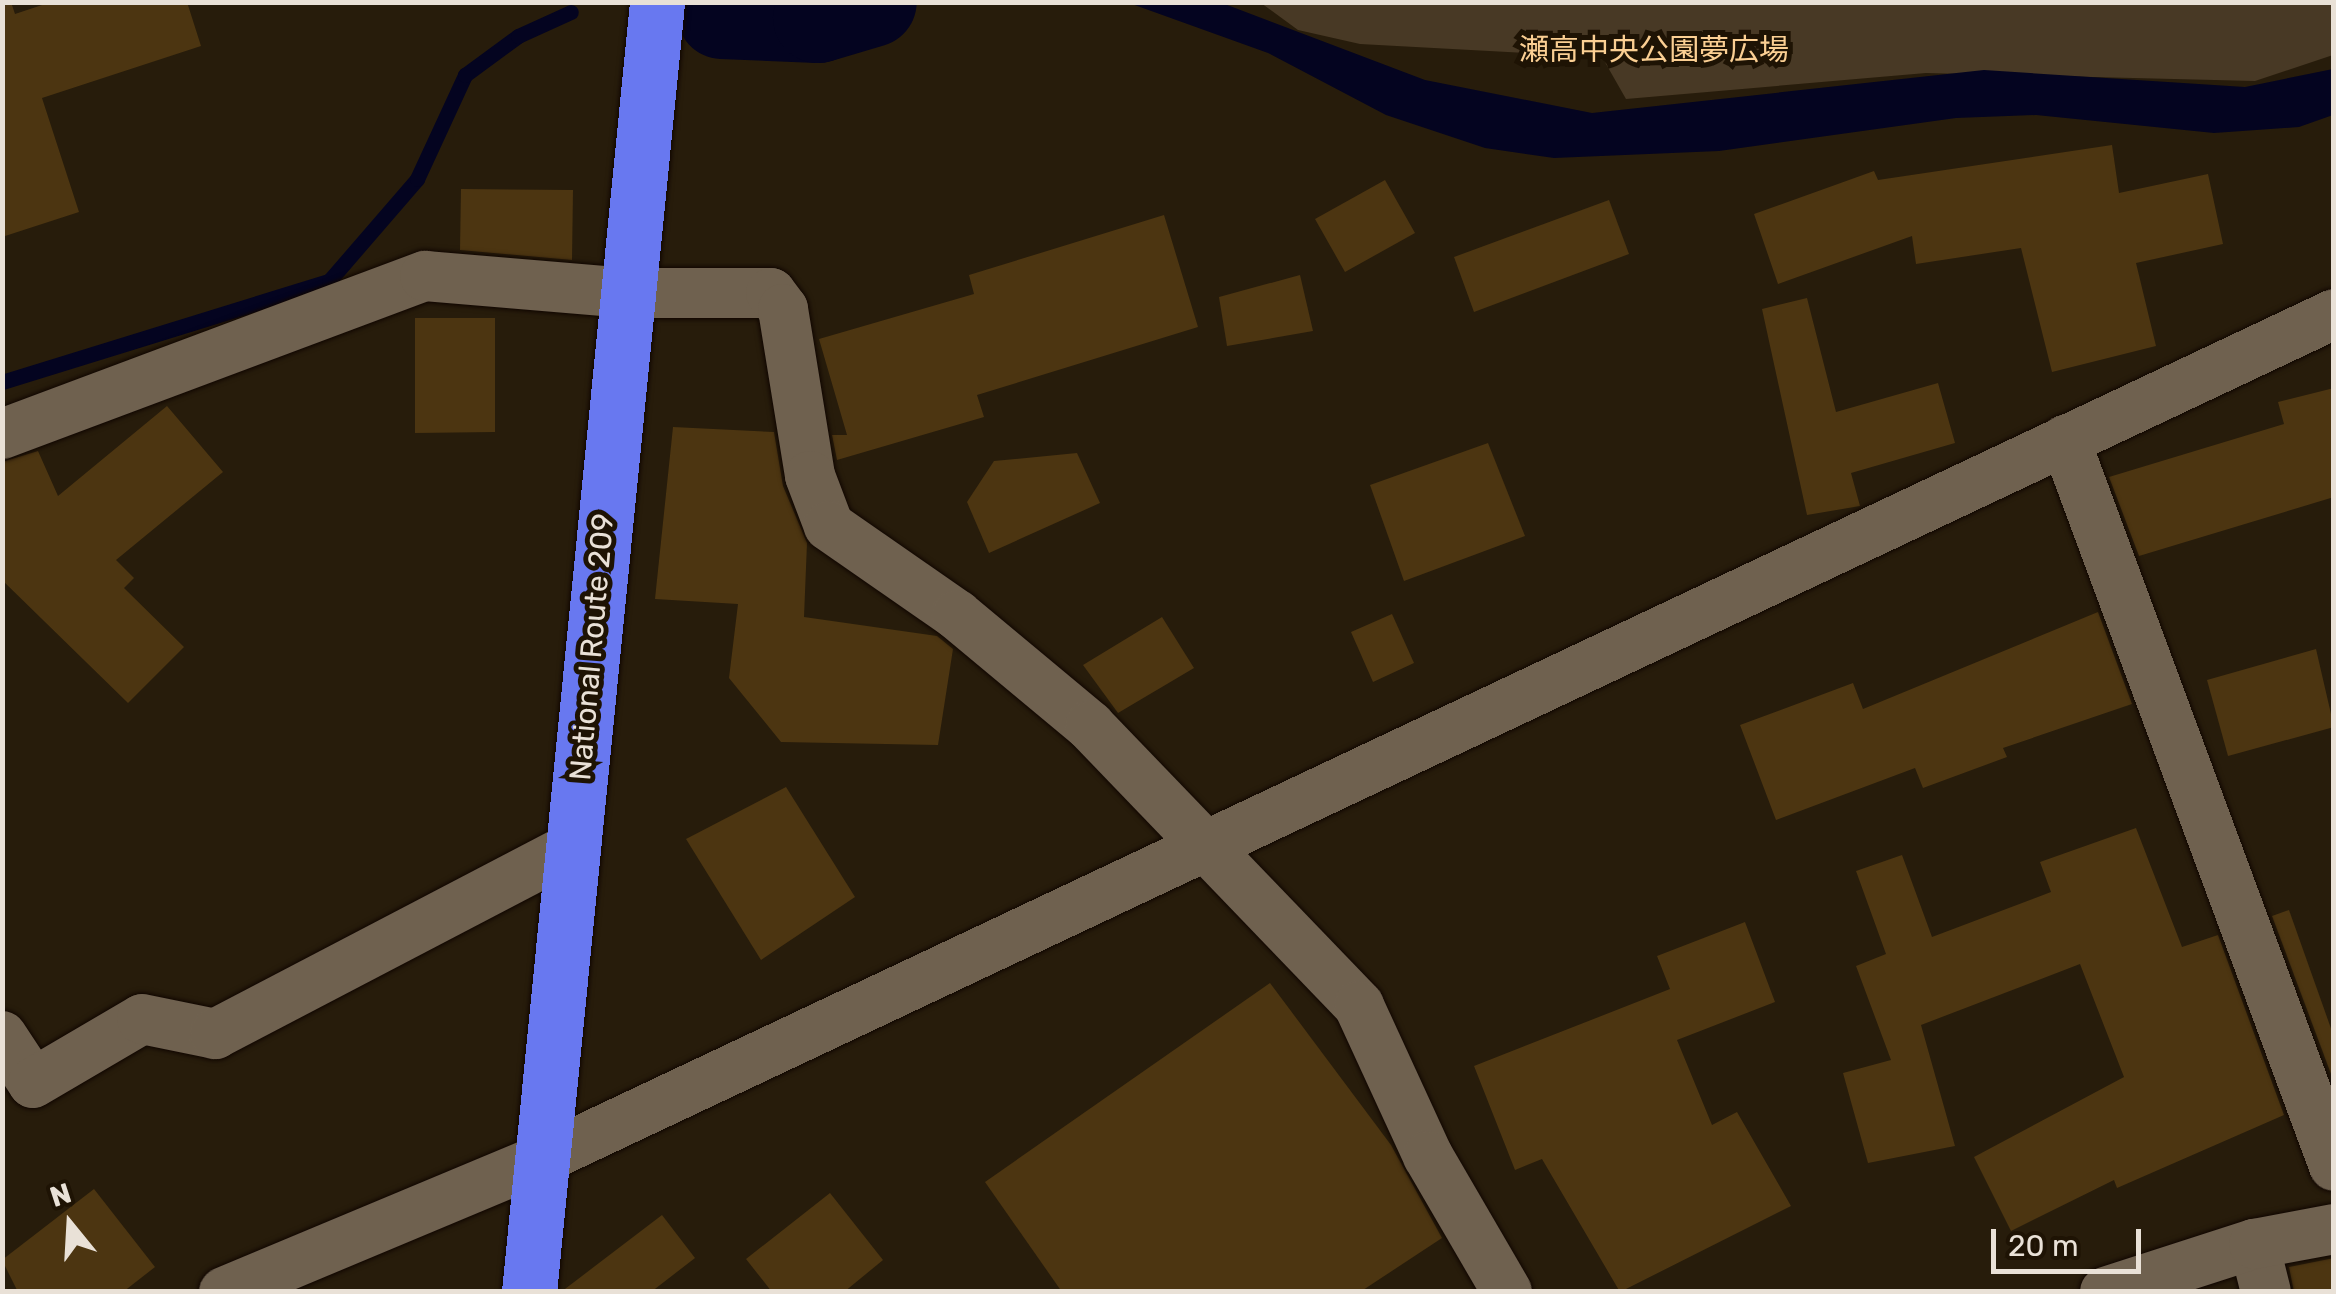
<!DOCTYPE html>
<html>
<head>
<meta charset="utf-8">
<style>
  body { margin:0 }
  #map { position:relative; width:2336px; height:1294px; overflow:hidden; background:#271c0b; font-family:Rubik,"Noto Sans JP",sans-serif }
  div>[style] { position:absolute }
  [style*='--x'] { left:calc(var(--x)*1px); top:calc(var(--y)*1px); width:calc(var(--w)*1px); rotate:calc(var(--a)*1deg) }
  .green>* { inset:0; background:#483925 }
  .water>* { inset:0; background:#040420 }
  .stream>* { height:15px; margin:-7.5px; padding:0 7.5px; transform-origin:7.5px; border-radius:7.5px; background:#040420 }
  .river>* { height:90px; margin:-45px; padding:0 45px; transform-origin:45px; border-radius:45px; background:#040420 }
  .building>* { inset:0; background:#4c3511 }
  .roads { filter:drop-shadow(0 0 2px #100600) drop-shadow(0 0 2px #100600) }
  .minor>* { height:50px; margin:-25px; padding:0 25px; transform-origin:25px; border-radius:25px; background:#6f614f }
  .highway>* { height:55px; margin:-27.5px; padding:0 27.5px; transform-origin:27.5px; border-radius:27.5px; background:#6878f0 }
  span { translate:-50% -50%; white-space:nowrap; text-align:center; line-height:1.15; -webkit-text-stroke:10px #1e1304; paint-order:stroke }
  .park-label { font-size:30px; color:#fbcf93 }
  .street-label { font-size:30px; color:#e9e1d7 }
  .frame { position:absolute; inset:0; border:5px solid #e9e1d7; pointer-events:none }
  .north { position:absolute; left:20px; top:1174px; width:100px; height:100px; -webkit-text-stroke:8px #1e1304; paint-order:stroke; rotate:342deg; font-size:28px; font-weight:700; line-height:40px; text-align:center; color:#e9e1d7 }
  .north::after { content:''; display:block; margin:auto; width:35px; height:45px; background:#e9e1d7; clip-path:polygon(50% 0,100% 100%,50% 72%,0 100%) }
  .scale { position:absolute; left:1991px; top:1229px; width:150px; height:45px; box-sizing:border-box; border:5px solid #e9e1d7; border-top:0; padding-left:12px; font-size:30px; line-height:35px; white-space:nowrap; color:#e9e1d7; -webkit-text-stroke:8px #1e1304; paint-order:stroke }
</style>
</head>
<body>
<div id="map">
  <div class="green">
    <div style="clip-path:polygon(2333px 2px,2333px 55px,2255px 81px,1926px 73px,1626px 99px,1602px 57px,1360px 44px,1298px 30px,1261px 3px)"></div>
  </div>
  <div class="water">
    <div style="clip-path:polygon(1129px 3px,1222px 3px,1425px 80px,1592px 113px,1984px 70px,2245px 87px,2333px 69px,2333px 115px,2299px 127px,2214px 133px,2036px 115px,1956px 118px,1719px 151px,1554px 158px,1485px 148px,1386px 115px,1268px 53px)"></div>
  </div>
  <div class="stream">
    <div style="--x:2;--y:382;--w:342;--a:-17.2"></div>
    <div style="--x:329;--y:281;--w:135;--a:-49.2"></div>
    <div style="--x:417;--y:179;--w:115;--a:-65.2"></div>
    <div style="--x:465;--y:75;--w:66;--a:-36.3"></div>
    <div style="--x:518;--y:36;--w:58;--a:-24.4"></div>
  </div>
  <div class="river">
    <div style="--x:722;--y:14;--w:96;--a:2.4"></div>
    <div style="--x:818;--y:18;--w:56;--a:-16.5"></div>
  </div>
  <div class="building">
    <div style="clip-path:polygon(2px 2px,11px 2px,15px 14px,51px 2px,187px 2px,201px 46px,42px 98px,79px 212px,2px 237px)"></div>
    <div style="clip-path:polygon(2112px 145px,2119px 193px,2208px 174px,2223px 244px,2136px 263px,2156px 346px,2052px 372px,2021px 248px,1916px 264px,1912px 236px,1778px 284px,1754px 214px,1874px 171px,1878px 180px)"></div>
    <div style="clip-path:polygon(1385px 180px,1415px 233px,1345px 272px,1315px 219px)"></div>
    <div style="clip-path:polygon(461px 189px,573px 190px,572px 260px,460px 250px)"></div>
    <div style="clip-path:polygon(1609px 200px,1629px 254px,1474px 312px,1454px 257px)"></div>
    <div style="clip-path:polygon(1164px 215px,1198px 327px,977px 395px,984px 417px,837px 460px,832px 435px,847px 435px,819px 339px,974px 294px,969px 275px)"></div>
    <div style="clip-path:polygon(1300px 275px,1313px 331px,1227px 346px,1219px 297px)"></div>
    <div style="clip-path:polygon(1807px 298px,1836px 412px,1938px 383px,1955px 443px,1851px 473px,1860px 506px,1807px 515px,1762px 309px)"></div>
    <div style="clip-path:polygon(415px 318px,495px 318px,495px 432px,415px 433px)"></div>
    <div style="clip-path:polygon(2334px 388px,2334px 497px,2139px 556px,2109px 477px,2284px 424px,2278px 402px)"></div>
    <div style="clip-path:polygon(167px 406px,223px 472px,116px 560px,134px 578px,124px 588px,184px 647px,128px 703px,2px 580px,2px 462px,38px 451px,58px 496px)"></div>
    <div style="clip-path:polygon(673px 427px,774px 432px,783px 486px,807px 543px,804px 617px,937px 636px,953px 649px,938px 745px,781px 742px,729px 678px,738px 604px,655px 599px)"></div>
    <div style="clip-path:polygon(1488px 443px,1525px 536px,1404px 581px,1370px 485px)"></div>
    <div style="clip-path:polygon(1077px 453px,1100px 503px,989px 553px,967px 502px,994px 461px)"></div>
    <div style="clip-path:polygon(2098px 612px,2132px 704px,2003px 748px,2007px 757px,1923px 788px,1915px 768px,1776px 820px,1740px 725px,1853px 683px,1863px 709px)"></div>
    <div style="clip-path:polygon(1392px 614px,1414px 663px,1373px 682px,1351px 632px)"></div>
    <div style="clip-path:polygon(1162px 617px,1194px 668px,1118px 713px,1083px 665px)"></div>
    <div style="clip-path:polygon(2316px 649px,2334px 727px,2228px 756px,2207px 680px)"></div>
    <div style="clip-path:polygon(786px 787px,855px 897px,761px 960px,686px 839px)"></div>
    <div style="clip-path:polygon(2136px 828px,2182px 947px,2218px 935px,2284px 1115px,2117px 1188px,2114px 1180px,2011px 1231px,1974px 1157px,2124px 1077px,2080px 964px,1921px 1025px,1955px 1146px,1868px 1163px,1843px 1073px,1891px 1060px,1856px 966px,1886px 954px,1856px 871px,1902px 855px,1932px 937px,2051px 892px,2040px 862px)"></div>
    <div style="clip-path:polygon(2289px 910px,2334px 1037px,2334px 1082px,2272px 916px)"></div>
    <div style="clip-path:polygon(1745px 922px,1775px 1002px,1677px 1040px,1712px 1125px,1737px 1112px,1791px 1206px,1620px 1292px,1542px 1159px,1515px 1170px,1474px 1066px,1670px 989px,1657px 956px)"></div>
    <div style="clip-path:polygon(1270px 983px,1391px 1145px,1442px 1238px,1360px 1292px,1062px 1292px,985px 1182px)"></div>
    <div style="clip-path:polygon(94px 1189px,155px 1267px,123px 1292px,18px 1292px,2px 1260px)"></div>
    <div style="clip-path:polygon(830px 1193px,883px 1260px,844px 1292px,772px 1292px,746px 1259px)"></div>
    <div style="clip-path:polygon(662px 1215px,695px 1258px,651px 1292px,561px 1292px)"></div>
    <div style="clip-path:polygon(2334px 1258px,2334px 1292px,2294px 1292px,2289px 1267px)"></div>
  </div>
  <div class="roads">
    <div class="minor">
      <div style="--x:2;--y:434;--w:452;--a:-20.5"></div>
      <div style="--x:425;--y:276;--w:203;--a:4.8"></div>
      <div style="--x:627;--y:293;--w:144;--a:0"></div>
      <div style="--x:771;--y:293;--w:20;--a:53"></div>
      <div style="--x:783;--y:309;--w:169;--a:80.8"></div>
      <div style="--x:810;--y:476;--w:53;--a:69.2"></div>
      <div style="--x:829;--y:526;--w:156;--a:34.8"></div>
      <div style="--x:957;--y:615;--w:173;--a:39.8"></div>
      <div style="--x:1090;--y:726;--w:388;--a:46.1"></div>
      <div style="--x:1359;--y:1006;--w:165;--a:65.3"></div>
      <div style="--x:1428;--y:1156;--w:157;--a:59.8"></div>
      <div style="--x:2065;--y:440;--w:774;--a:69.67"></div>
      <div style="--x:2;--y:1036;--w:56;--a:56.6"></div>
      <div style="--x:33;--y:1083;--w:126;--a:-30.4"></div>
      <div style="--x:142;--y:1019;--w:75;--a:11.6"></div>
      <div style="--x:215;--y:1034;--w:405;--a:-27.6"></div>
      <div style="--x:2254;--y:1244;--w:49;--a:76"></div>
      <div style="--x:224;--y:1292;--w:347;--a:-22.7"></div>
      <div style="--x:544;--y:1158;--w:1979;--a:-25.24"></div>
      <div style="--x:2105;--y:1292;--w:157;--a:-17.9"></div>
      <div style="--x:2254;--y:1244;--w:81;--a:-10.6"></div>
    </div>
    <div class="highway">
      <div style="--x:529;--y:1292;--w:1296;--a:-84.33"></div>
    </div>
  </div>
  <div class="park-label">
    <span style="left:1654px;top:50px">瀬高中央公園夢広場</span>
  </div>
  <div class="street-label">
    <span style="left:592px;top:647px;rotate:-85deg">National Route 209</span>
  </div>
  <div class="frame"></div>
  <div class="north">N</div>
  <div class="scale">20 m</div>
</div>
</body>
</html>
